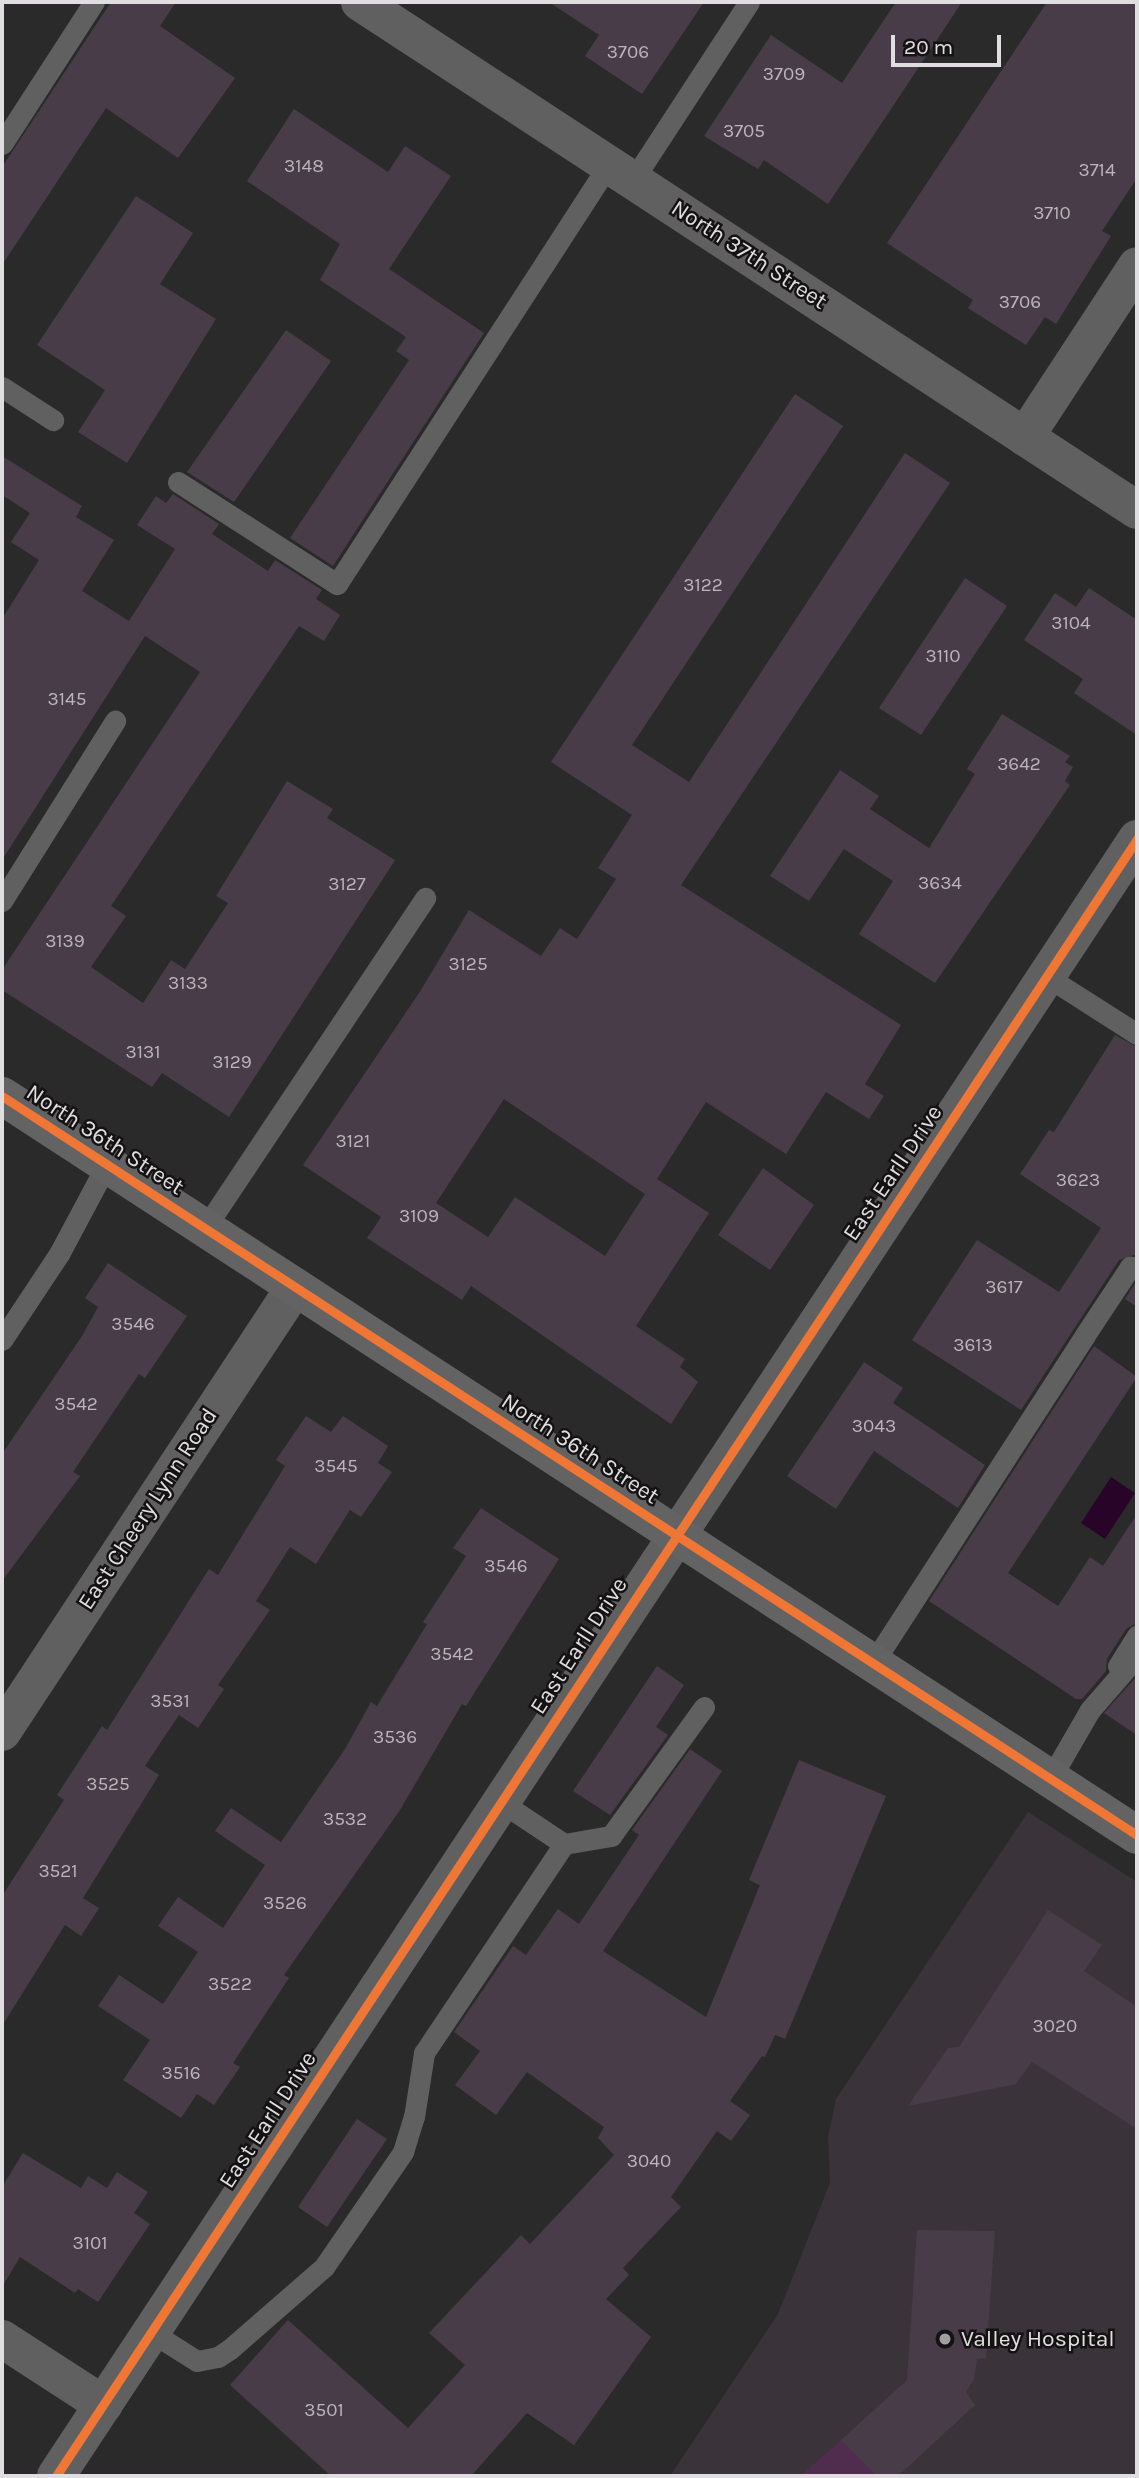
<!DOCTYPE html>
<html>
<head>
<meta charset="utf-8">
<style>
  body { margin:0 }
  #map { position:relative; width:1139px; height:2478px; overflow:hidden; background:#2b2a2b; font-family:Karla,sans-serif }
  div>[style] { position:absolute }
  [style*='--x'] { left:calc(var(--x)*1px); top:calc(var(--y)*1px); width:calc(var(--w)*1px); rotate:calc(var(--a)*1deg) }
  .built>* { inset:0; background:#3a3339 }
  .green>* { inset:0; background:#502d4f }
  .water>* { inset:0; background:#290429 }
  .building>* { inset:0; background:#483c48 }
  .lane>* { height:21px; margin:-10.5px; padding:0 10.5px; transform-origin:10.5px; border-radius:10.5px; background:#616061 }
  .street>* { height:38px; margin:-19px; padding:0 19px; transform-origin:19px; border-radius:19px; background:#616061 }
  .secondary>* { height:38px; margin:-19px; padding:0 19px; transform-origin:19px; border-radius:19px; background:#636363 }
  .cycleway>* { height:9px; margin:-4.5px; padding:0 4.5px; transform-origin:4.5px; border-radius:4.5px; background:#f07635 }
  .dots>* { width:19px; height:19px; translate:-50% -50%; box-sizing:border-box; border:4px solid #141213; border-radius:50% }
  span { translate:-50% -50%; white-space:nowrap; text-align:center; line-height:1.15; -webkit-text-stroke:5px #141213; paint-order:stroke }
  .number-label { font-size:19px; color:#bab6ba }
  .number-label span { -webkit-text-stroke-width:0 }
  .street-label { font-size:23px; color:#e0dee0 }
  .poi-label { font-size:23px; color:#e0dee0 }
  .left { translate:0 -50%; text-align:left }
  .frame { position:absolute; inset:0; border:4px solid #e0dee0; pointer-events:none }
  .scale { position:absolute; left:891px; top:35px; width:110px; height:32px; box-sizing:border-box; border:4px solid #e0dee0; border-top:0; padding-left:9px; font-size:21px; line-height:24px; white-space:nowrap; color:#e0dee0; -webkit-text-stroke:5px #141213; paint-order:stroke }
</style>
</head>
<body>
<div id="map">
  <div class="built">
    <div style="clip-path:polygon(1028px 1812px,1137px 1882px,1137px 2476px,670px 2476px,778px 2314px,830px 2183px,828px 2137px,836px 2099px)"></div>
  </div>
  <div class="green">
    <div style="clip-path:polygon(841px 2440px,877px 2476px,800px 2476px)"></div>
  </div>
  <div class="water">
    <div style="clip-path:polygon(1111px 1477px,1135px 1493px,1105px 1539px,1081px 1523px)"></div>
  </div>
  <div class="building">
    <div style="clip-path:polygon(111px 2px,176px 2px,160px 26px,235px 78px,178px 158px,106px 108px,2px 265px,2px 167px)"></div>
    <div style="clip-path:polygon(549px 2px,704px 2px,642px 94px,585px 56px,599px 35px)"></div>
    <div style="clip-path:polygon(896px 2px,962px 2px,828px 204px,764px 160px,758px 169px,704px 136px,771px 35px,842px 83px)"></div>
    <div style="clip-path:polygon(1047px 2px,1137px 2px,1137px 178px,1102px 231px,1111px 236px,1056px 324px,1045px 317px,1026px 345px,968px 308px,973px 300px,887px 243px)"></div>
    <div style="clip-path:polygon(294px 109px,388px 172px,405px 146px,451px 176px,389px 269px,484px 333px,333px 566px,290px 538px,409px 360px,396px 351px,406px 337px,320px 280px,340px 244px,247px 181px)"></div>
    <div style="clip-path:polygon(136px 196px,193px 233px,160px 284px,216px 319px,127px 463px,78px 432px,105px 390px,37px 345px)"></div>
    <div style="clip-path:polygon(286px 330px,331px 361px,234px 502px,187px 472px)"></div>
    <div style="clip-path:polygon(evenodd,795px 394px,843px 426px,632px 745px,689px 782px,905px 453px,950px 483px,681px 885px,901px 1025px,865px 1084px,884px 1096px,869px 1119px,826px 1092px,786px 1154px,706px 1102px,657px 1179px,709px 1213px,636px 1326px,685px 1359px,680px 1367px,698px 1382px,671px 1424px,471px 1286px,462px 1300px,367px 1238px,381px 1217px,303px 1165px,421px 990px,469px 910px,541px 956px,560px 928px,577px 939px,616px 879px,598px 868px,632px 815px,551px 762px,795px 394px,504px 1099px,645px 1194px,605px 1256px,515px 1197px,488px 1237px,436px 1203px,504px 1099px)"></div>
    <div style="clip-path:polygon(2px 456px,82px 506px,76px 517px,114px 540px,82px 591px,129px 621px,175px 549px,137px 525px,156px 496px,166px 503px,173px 494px,219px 524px,212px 534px,268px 571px,275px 560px,322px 590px,316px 599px,340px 615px,324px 641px,299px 626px,111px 906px,126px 916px,91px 967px,143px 1003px,171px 960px,185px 969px,228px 903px,216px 896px,287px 781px,333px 809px,327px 818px,395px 860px,229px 1117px,162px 1073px,152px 1087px,2px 990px,2px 970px,200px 672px,145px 636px,2px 860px,2px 619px,39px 560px,11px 542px,30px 513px,2px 495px)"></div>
    <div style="clip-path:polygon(965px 578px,1007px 606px,921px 735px,879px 708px)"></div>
    <div style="clip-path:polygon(1089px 588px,1137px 620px,1137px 735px,1074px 693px,1083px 679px,1024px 640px,1055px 593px,1076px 607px)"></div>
    <div style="clip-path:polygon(1002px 714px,1070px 756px,1065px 762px,1073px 767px,1065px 781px,1070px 785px,935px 983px,859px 934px,893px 881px,844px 849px,809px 901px,770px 876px,840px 770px,879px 796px,870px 809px,929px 848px,975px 774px,967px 769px)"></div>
    <div style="clip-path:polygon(1115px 1035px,1137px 1047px,1137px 1254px,1119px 1260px,1021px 1410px,912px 1340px,977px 1240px,1059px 1292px,1101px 1228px,1020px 1174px,1049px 1130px,1054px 1132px)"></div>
    <div style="clip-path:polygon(763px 1168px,814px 1205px,770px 1270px,718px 1235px)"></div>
    <div style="clip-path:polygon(108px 1263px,187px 1316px,145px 1378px,139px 1374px,73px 1472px,80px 1476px,2px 1581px,2px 1454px,82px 1336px,98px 1307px,85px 1298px)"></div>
    <div style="clip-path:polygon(1137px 1280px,1137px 1307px,1125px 1299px)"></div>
    <div style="clip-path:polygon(1094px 1346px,1137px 1377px,1008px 1573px,1058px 1606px,1090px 1557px,1103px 1566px,1137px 1514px,1137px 1623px,1126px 1629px,1107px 1659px,1106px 1671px,1082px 1699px,1076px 1699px,929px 1601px)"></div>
    <div style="clip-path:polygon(864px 1362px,903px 1388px,893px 1403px,985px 1465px,958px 1508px,874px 1451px,836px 1509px,787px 1476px)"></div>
    <div style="clip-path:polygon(306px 1416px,331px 1432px,343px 1416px,388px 1446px,378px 1463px,392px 1472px,361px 1517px,350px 1510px,316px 1564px,290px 1547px,256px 1601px,270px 1610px,218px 1685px,224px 1689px,198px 1728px,179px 1715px,145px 1766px,159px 1775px,83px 1898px,99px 1908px,81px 1936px,65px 1925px,2px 2026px,2px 1896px,64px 1800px,57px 1795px,102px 1726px,107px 1730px,209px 1569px,218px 1575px,285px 1466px,276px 1460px)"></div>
    <div style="clip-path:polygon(481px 1508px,559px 1559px,466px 1706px,462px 1704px,400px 1810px,284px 1975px,289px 1978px,233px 2063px,240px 2067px,214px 2105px,197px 2094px,181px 2118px,123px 2080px,150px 2040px,98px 2006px,119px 1975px,163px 2004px,198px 1952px,158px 1926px,178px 1897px,223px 1928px,265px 1865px,215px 1831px,231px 1808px,281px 1842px,345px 1749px,371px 1702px,377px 1706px,427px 1624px,423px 1622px,466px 1556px,453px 1548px)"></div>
    <div style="clip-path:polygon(657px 1666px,684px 1685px,656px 1727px,668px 1735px,610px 1815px,573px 1791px)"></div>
    <div style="clip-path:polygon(1137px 1676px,1137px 1735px,1104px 1713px)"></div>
    <div style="clip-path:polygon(690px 1749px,722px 1771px,603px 1951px,706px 2017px,760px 1885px,749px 1880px,799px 1760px,886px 1796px,785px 2039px,775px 2035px,765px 2057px,762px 2056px,730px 2101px,750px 2115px,731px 2141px,717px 2131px,671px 2197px,681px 2207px,623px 2268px,629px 2275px,606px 2299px,651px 2337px,574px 2445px,527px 2413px,471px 2476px,331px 2476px,230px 2385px,288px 2320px,408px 2428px,465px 2365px,429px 2333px,521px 2235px,530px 2244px,614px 2155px,598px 2138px,604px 2127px,527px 2072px,496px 2115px,455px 2085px,480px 2051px,454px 2032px,513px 1946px,526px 1955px,558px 1909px,579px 1924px,639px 1835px,632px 1830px)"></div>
    <div style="clip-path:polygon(1048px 1910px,1102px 1945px,1084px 1971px,1137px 2007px,1137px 2129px,1032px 2062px,1016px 2084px,908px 2106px,948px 2048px,959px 2047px)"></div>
    <div style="clip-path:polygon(357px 2119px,387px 2139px,327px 2227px,298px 2207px)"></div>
    <div style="clip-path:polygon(23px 2153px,81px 2188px,88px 2176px,107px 2188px,117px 2172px,148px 2192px,134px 2213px,150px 2224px,98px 2302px,78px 2289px,75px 2293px,20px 2257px,2px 2287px,2px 2187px)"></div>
    <div style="clip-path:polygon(917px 2230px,995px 2231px,986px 2358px,977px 2359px,974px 2379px,966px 2392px,975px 2405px,898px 2476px,877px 2476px,841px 2440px,907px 2380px)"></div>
  </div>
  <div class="lane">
    <div style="--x:2;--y:144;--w:169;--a:-57.1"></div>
    <div style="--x:633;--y:180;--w:212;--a:-56.9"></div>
    <div style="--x:2;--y:387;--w:61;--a:32.9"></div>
    <div style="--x:178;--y:482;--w:189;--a:32.7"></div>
    <div style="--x:337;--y:584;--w:500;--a:-57.07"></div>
    <div style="--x:2;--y:901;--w:213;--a:-57.9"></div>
    <div style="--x:1046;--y:976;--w:108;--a:32.5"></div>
    <div style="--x:205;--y:1228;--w:397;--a:-56.3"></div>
    <div style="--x:2;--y:1340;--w:103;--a:-56.5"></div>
    <div style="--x:59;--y:1254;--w:102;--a:-61.9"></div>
    <div style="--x:873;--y:1663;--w:391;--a:-57.1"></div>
    <div style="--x:1085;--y:1335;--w:82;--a:-56.5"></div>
    <div style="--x:1130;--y:1267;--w:7;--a:0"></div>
    <div style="--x:1118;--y:1666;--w:36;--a:-58"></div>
    <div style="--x:1050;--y:1779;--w:80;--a:-59.9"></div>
    <div style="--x:1090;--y:1710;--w:72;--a:-49"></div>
    <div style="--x:564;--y:1844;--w:48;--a:-9.7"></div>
    <div style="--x:611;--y:1836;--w:159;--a:-54.2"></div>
    <div style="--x:151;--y:2332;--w:54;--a:32.2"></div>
    <div style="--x:197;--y:2361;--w:21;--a:-11"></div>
    <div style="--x:218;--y:2357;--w:14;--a:-34"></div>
    <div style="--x:230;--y:2349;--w:125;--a:-41.1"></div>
    <div style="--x:324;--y:2267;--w:140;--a:-55.5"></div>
    <div style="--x:403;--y:2152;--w:37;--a:-73"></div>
    <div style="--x:414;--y:2117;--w:65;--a:-81.1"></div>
    <div style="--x:424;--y:2053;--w:252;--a:-56.2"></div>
    <div style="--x:564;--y:1844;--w:76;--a:-146.3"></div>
  </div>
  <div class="street">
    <div style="--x:360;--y:2;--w:928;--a:33.18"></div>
    <div style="--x:1025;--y:437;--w:204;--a:-56.8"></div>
    <div style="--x:2;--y:1732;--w:533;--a:-56.64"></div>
    <div style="--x:2;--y:2339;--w:121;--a:32.9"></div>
    <div style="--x:56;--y:2476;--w:1962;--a:-56.56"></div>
  </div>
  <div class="secondary">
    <div style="--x:2;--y:1096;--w:1354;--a:33.07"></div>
  </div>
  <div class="cycleway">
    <div style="--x:2;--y:1096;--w:1354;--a:33.07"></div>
    <div style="--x:56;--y:2476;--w:1962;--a:-56.56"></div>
  </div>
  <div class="dots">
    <div style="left:945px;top:2339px;background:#a19fa1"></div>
  </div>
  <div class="number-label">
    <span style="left:628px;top:53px">3706</span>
    <span style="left:784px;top:75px">3709</span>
    <span style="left:744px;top:132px">3705</span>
    <span style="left:304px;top:167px">3148</span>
    <span style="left:1097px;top:171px">3714</span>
    <span style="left:1052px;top:214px">3710</span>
    <span style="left:1020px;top:303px">3706</span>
    <span style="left:703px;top:586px">3122</span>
    <span style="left:1071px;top:624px">3104</span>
    <span style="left:943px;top:657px">3110</span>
    <span style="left:67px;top:700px">3145</span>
    <span style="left:1019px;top:765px">3642</span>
    <span style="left:940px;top:884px">3634</span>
    <span style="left:347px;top:885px">3127</span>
    <span style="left:65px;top:942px">3139</span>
    <span style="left:468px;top:965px">3125</span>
    <span style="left:188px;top:984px">3133</span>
    <span style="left:143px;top:1053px">3131</span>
    <span style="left:232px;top:1063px">3129</span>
    <span style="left:353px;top:1142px">3121</span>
    <span style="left:1078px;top:1181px">3623</span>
    <span style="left:419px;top:1217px">3109</span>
    <span style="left:1004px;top:1288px">3617</span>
    <span style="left:133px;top:1325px">3546</span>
    <span style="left:973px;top:1346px">3613</span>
    <span style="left:76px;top:1405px">3542</span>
    <span style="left:874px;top:1427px">3043</span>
    <span style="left:336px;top:1467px">3545</span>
    <span style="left:506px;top:1567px">3546</span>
    <span style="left:452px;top:1655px">3542</span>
    <span style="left:170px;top:1702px">3531</span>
    <span style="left:395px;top:1738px">3536</span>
    <span style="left:108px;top:1785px">3525</span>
    <span style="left:345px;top:1820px">3532</span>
    <span style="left:58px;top:1872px">3521</span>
    <span style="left:285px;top:1904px">3526</span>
    <span style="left:230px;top:1985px">3522</span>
    <span style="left:1055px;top:2027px">3020</span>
    <span style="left:181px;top:2074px">3516</span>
    <span style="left:649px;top:2162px">3040</span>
    <span style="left:90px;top:2244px">3101</span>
    <span style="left:324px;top:2411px">3501</span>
  </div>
  <div class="street-label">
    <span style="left:749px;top:255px;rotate:33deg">North 37th Street</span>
    <span style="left:105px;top:1140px;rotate:33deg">North 36th Street</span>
    <span style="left:893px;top:1173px;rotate:-56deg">East Earll Drive</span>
    <span style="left:580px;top:1449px;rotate:33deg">North 36th Street</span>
    <span style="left:148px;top:1509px;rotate:-57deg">East Cheery Lynn Road</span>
    <span style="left:579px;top:1646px;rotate:-57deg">East Earll Drive</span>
    <span style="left:268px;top:2120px;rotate:-57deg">East Earll Drive</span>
  </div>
  <div class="poi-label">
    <span class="left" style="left:961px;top:2339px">Valley Hospital</span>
  </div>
  <div class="frame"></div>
  <div class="scale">20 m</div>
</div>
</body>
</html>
